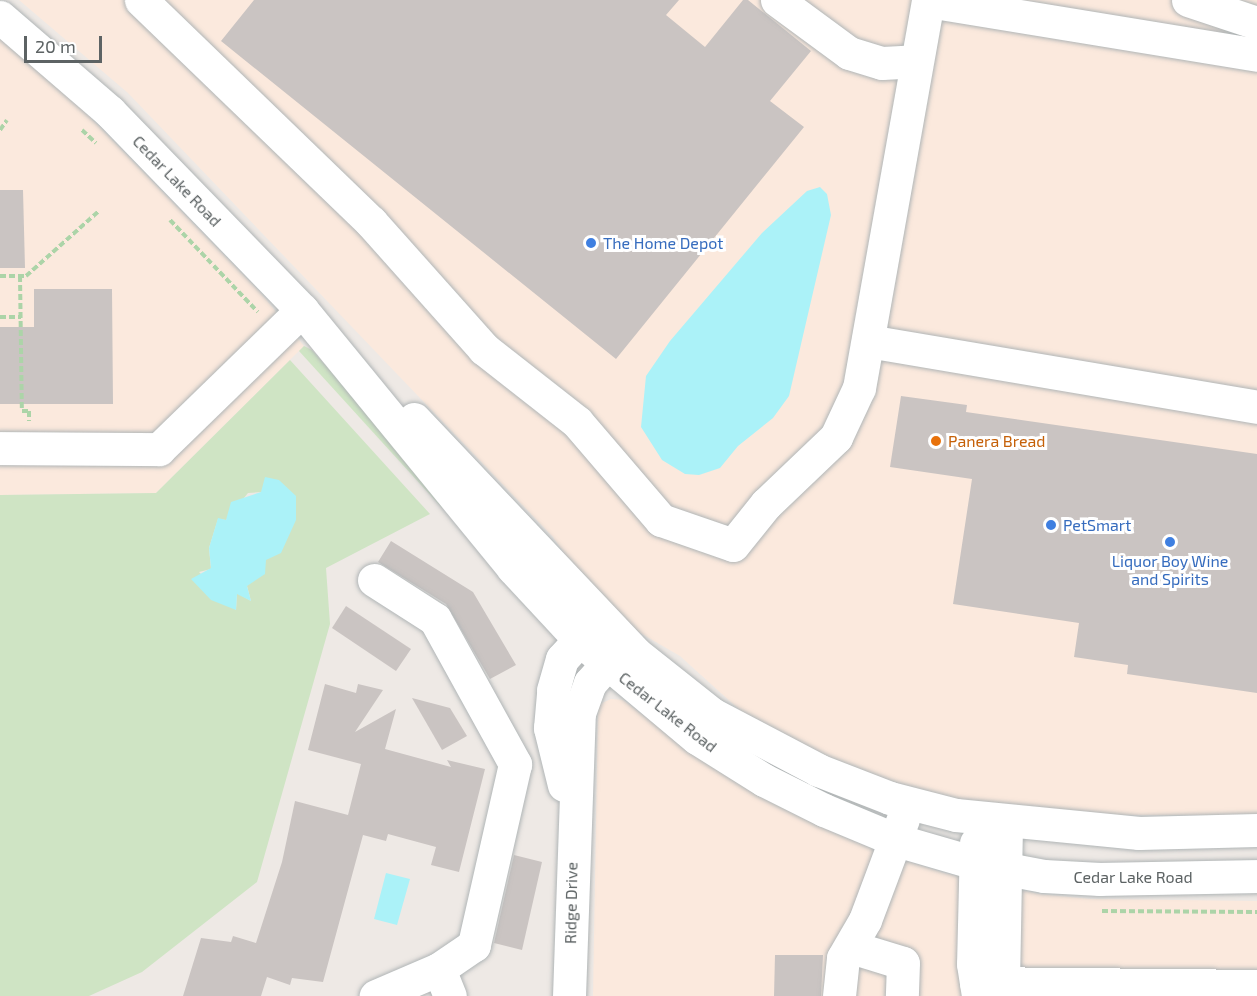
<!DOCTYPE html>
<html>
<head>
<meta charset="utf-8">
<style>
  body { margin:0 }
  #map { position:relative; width:1257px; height:996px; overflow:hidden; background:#eee9e5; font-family:"Exo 2",sans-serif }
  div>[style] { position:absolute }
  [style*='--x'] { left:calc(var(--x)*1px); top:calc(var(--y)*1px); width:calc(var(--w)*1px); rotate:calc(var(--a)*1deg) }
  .commercial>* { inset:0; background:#fbe9dd }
  .green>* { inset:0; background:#cfe4c4 }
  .water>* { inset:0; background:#abf2f8 }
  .building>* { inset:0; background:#cac4c2 }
  .path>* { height:4px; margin-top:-2px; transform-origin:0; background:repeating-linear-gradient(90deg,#acd4a8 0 6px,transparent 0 9px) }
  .roads { filter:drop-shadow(0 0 2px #b0b5b6) drop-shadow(0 0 2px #b0b5b6) }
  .minor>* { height:33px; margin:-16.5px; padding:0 16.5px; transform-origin:16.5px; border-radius:16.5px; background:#fff }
  .dots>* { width:16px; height:16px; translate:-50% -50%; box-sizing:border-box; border:3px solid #fff; border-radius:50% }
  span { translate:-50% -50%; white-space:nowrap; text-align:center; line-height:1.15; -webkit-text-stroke:6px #fff; paint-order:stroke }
  .street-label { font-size:16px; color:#5d6364 }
  .shop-label { font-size:16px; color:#366cbe }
  .left { translate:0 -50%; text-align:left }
  .food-label { font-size:16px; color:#c56008 }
  .scale { position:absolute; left:24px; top:36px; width:78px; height:27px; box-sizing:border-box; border:3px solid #5d6364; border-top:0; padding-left:8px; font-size:18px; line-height:21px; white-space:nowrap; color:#5d6364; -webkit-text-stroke:4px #fff; paint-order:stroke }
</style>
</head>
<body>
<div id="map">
  <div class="commercial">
    <div style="clip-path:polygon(19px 0,1257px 0,1257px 815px,1107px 815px,988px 805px,894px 787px,754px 723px,680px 656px,628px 626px,585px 584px,553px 537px,128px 93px)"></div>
    <div style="clip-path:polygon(0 39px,87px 114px,259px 291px,304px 346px,156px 493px,0 495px)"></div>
    <div style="clip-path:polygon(611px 699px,623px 700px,705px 762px,788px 810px,875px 850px,944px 873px,1039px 894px,1091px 899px,1257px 901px,1257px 996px,593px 996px,598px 705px)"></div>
  </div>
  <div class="green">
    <div style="clip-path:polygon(304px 346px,312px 350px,448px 505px,442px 508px,299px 351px)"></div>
    <div style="clip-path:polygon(evenodd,290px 360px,430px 514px,326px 568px,330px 624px,257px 882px,142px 972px,89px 996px,0 996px,0 495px,156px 493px,290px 360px,261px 492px,247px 586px,251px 601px,237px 593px,236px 610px,199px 572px,211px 569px,209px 548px,218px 519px,226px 520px,248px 493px,261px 492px)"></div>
  </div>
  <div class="water">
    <div style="clip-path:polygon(820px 187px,827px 194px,831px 215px,789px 396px,773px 418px,738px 446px,720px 468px,699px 475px,685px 474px,662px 460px,641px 427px,646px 376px,670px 341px,762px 233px,807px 191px)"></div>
    <div style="clip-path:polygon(265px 477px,279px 480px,296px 496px,296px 520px,281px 553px,266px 560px,265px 574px,247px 586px,251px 601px,237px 594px,236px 610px,211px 600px,191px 579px,211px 568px,209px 548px,218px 518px,226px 520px,231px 502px,261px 492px)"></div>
    <div style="clip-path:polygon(386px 873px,410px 879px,397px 925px,374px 919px)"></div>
  </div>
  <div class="building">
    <div style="clip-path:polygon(254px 0,679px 0,666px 15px,705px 47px,743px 0,748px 0,811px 51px,770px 101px,804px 127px,616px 359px,221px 41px)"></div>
    <div style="clip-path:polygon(0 190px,23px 190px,25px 268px,0 268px)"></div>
    <div style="clip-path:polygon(34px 289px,112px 289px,113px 404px,0 404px,0 327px,34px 327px)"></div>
    <div style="clip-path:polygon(901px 396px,967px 405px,966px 412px,1257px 454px,1257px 693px,1127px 674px,1128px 665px,1074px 657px,1079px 623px,953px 604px,972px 479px,890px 467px)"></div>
    <div style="clip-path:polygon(391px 541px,473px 592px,516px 665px,490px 679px,446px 604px,378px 562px)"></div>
    <div style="clip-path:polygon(346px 606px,411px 649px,396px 671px,332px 628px)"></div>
    <div style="clip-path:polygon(325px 684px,356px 693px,358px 684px,383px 690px,355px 732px,396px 709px,385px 749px,451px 767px,447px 760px,485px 769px,459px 872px,431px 865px,436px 847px,388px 834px,386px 841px,363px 835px,323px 982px,292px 978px,290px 985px,267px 977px,261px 996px,183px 996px,201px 938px,231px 942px,233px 936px,256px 943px,282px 862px,295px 801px,348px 815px,361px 764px,308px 750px)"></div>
    <div style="clip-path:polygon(412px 698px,450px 708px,467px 736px,442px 750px)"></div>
    <div style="clip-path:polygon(514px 855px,542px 862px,522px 950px,494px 943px)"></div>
    <div style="clip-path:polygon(775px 955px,823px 955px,821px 996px,774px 996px)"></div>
  </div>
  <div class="path">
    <div style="--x:0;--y:130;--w:12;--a:-55"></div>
    <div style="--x:82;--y:130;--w:19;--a:43"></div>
    <div style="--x:170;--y:220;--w:127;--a:46.3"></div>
    <div style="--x:0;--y:276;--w:26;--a:0"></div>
    <div style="--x:26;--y:276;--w:98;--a:-41.7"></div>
    <div style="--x:20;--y:276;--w:135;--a:89.2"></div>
    <div style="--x:22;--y:411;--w:7;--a:0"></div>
    <div style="--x:29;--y:411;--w:10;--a:90"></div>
    <div style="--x:0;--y:317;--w:21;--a:0"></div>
    <div style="--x:1102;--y:911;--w:155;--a:0.4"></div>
  </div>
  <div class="roads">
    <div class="minor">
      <div style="--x:141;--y:0;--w:320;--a:44"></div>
      <div style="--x:371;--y:222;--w:170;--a:48.3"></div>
      <div style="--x:484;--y:349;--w:118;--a:38.1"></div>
      <div style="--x:577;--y:422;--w:129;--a:49.4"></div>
      <div style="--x:661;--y:520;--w:76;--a:19.1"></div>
      <div style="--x:733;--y:545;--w:53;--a:-51.2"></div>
      <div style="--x:766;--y:504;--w:97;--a:-43.7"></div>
      <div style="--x:836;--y:437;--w:54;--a:-64.9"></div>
      <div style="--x:859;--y:388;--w:394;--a:-79.9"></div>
      <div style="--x:777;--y:0;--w:89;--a:36.4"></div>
      <div style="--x:849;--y:53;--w:34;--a:17"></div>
      <div style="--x:882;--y:63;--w:34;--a:-3"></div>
      <div style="--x:1188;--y:0;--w:73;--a:18.4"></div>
      <div style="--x:928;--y:1;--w:333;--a:9.3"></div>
      <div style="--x:0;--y:17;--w:145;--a:40.8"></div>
      <div style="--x:110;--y:112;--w:276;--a:45.9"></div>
      <div style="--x:302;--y:310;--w:333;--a:50.7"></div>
      <div style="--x:513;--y:568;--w:97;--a:47.1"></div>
      <div style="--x:579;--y:639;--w:154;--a:40"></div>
      <div style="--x:697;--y:738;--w:79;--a:32.1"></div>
      <div style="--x:764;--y:780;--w:67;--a:26.6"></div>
      <div style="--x:824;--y:810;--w:78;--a:22.6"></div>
      <div style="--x:896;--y:840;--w:82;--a:16.2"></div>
      <div style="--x:975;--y:863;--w:70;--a:10.7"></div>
      <div style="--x:1044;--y:876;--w:56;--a:3.1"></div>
      <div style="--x:1100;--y:879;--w:157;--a:-1.1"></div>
      <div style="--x:868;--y:341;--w:395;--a:9.6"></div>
      <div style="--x:414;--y:419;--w:322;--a:46.6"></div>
      <div style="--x:635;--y:653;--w:98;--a:38.4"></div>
      <div style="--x:712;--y:714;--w:120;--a:27.8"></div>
      <div style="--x:818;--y:770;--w:77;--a:21.3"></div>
      <div style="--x:890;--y:798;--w:68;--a:14.4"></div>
      <div style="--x:956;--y:815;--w:184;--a:5.6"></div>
      <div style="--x:1139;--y:833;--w:118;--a:-1.5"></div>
      <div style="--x:0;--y:448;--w:159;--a:0.4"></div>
      <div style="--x:159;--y:449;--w:199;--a:-44.2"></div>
      <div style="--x:374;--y:580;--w:72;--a:32.6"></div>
      <div style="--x:435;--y:619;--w:166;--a:61.1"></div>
      <div style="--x:515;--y:764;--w:186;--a:102.8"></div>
      <div style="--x:474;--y:945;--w:42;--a:145.6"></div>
      <div style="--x:439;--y:969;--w:69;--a:156.8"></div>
      <div style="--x:564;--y:785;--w:59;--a:-103.8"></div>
      <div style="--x:550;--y:728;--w:38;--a:-85"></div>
      <div style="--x:553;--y:690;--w:32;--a:-74"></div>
      <div style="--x:562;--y:659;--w:47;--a:-47.6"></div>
      <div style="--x:976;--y:843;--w:121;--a:91.4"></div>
      <div style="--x:973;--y:964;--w:32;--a:81"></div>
      <div style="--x:851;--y:947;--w:54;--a:17.1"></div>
      <div style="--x:903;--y:963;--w:33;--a:92"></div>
      <div style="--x:439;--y:969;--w:29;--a:68"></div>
      <div style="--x:1003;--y:982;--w:161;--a:-88.9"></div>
      <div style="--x:976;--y:983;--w:281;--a:0.6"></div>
      <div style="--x:569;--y:996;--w:283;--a:-88"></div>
      <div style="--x:579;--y:713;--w:32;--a:-70"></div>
      <div style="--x:590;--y:683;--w:48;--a:-48.4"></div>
      <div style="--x:839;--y:996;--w:38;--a:-84"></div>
      <div style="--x:843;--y:958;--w:44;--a:-59.9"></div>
      <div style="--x:865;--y:920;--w:108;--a:-69.4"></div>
    </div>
  </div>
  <div class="dots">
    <div style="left:591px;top:243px;background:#3f7fe0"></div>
    <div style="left:936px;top:441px;background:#e8710a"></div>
    <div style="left:1051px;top:525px;background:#3f7fe0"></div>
    <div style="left:1170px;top:542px;background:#3f7fe0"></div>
  </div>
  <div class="street-label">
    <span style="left:177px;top:181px;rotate:46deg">Cedar Lake Road</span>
    <span style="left:668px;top:712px;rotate:38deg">Cedar Lake Road</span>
    <span style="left:1133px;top:877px">Cedar Lake Road</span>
    <span style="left:571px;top:903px;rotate:-89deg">Ridge Drive</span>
  </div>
  <div class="shop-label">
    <span class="left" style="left:603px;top:243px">The Home Depot</span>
    <span class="left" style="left:1063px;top:525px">PetSmart</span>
    <span style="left:1170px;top:570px">Liquor Boy Wine<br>and Spirits</span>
  </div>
  <div class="food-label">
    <span class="left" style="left:948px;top:441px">Panera Bread</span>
  </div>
  <div class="scale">20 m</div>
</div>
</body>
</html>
